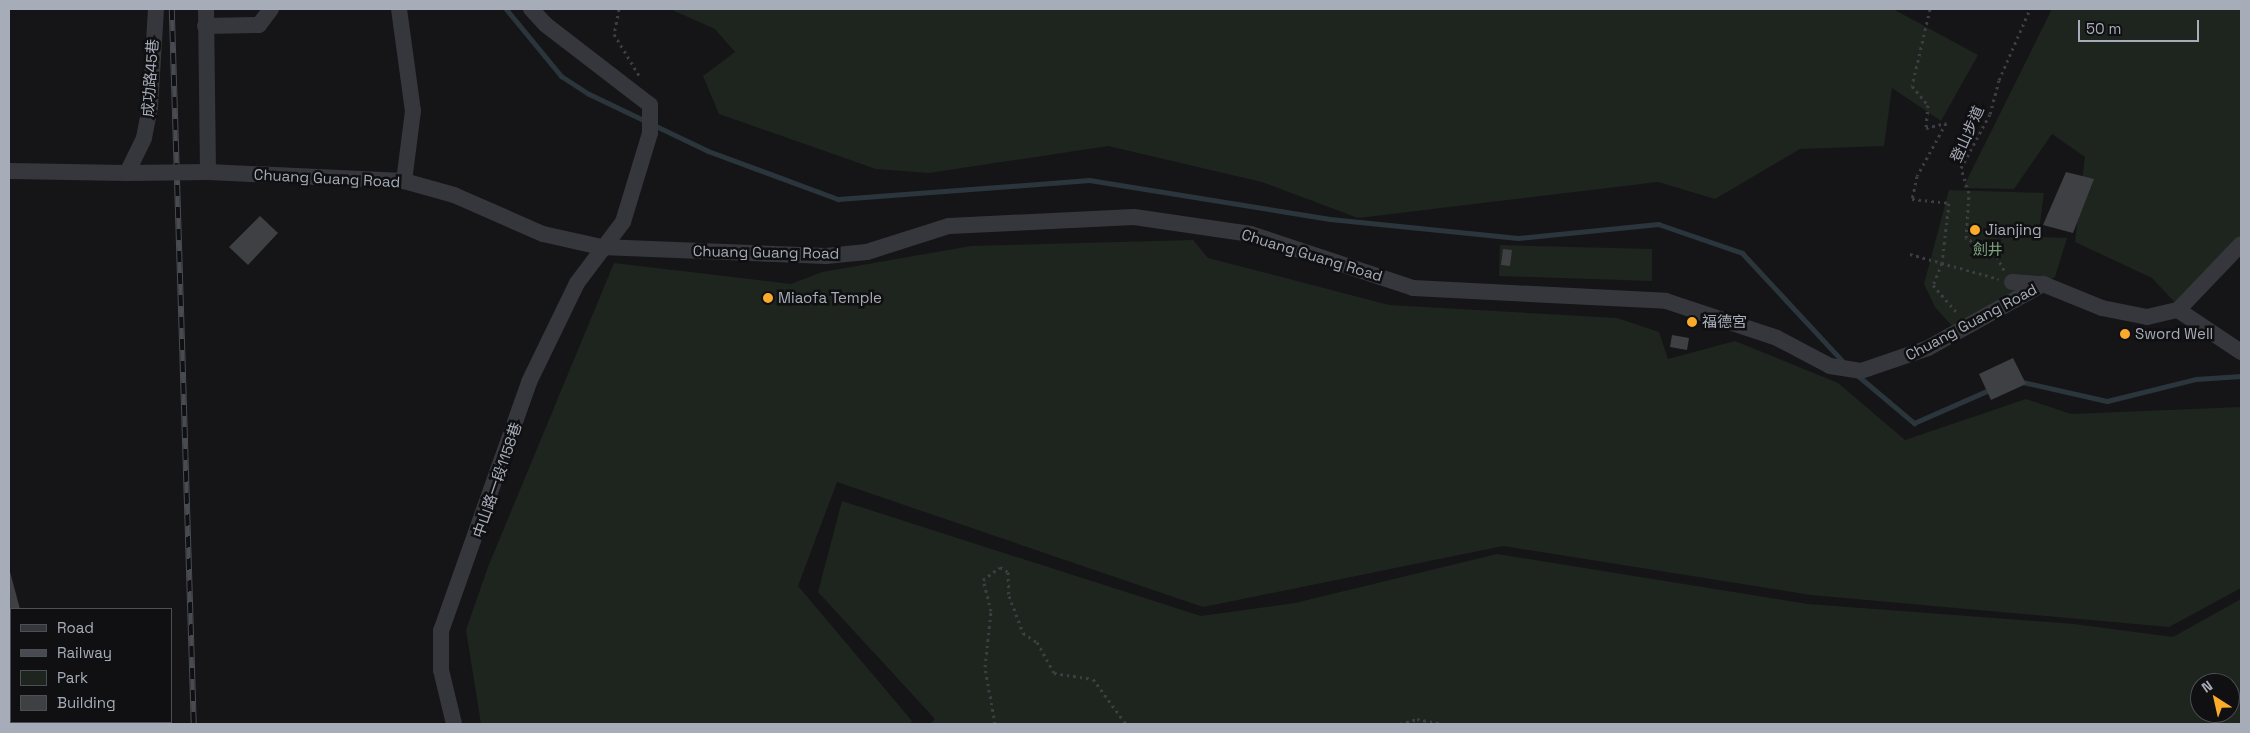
<!DOCTYPE html>
<html>
<head>
<meta charset="utf-8">
<style>
  body { margin:0 }
  #map { position:relative; width:2250px; height:733px; overflow:hidden; background:#151517; font-family:"Space Grotesk","Noto Sans TC",sans-serif }
  div>[style] { position:absolute }
  [style*='--x'] { left:calc(var(--x)*1px); top:calc(var(--y)*1px); width:calc(var(--w)*1px); rotate:calc(var(--a)*1deg) }
  .green>* { inset:0; background:#1d251e }
  .stream>* { height:5px; margin:-2.5px; padding:0 2.5px; transform-origin:2.5px; border-radius:2.5px; background:#2b353c }
  .building>* { inset:0; background:#3f4044 }
  .path>* { height:3px; margin-top:-1.5px; transform-origin:0; background:repeating-linear-gradient(90deg,#3c3e43 0 2.5px,transparent 0 6.5px) }
  .minor>* { height:16px; margin:-8px; padding:0 8px; transform-origin:8px; border-radius:8px; background:#36373c }
  .rail>* { height:5.5px; margin-top:-2.75px; transform-origin:0; background:repeating-linear-gradient(90deg,#101012 0 11px,#494b52 0 22px); box-sizing:border-box; border-block:1px solid #494b52 }
  .minor-bridge>* { height:16px; margin:-8px; padding:0 8px; transform-origin:8px; border-radius:8px; background:#36373c }
  .dots>* { width:14px; height:14px; translate:-50% -50%; box-sizing:border-box; border:2px solid #101012; border-radius:50% }
  span { translate:-50% -50%; white-space:nowrap; text-align:center; line-height:1.15; -webkit-text-stroke:5px #101012; paint-order:stroke }
  .street-label { font-size:15px; color:#a6adb8 }
  .poi-label { font-size:15px; color:#a6adb8 }
  .left { translate:0 -50%; text-align:left }
  .park-label { font-size:15px; color:#7ca47d }
  .frame { position:absolute; inset:0; border:10px solid #a6adb8; pointer-events:none }
  .legend { position:absolute; left:10px; top:608px; width:162px; height:115px; box-sizing:border-box; background:#101012; border:1px solid #4c4f54; margin:0; padding:6px 9px; list-style:none; font-size:15px; color:#a6adb8 }
  .legend li { display:flex; align-items:center; gap:10px; height:25px }
  .legend b { width:25px; border:1px solid #4c4f54 }
  .north { position:absolute; left:2190px; top:673px; width:50px; height:50px; box-sizing:border-box; background:#101012; border:1px solid #4c4f54; border-radius:50%; rotate:325deg; font-size:14px; font-weight:700; line-height:20px; text-align:center; color:#a6adb8 }
  .north::after { content:''; display:block; margin:auto; width:18px; height:22px; background:#faab2a; clip-path:polygon(50% 0,100% 100%,50% 72%,0 100%) }
  .scale { position:absolute; left:2078px; top:20px; width:121px; height:22px; box-sizing:border-box; border:2px solid #a6adb8; border-top:0; padding-left:6px; font-size:15px; line-height:18px; white-space:nowrap; color:#a6adb8; -webkit-text-stroke:4px #101012; paint-order:stroke }
</style>
</head>
<body>
<div id="map">
  <div class="green">
    <div style="clip-path:polygon(670px 9px,1893px 9px,1978px 55px,1941px 121px,1892px 88px,1884px 146px,1800px 149px,1715px 199px,1658px 182px,1358px 218px,1262px 182px,1108px 146px,929px 173px,876px 169px,719px 114px,703px 76px,735px 52px,715px 29px)"></div>
    <div style="clip-path:polygon(2052px 9px,2241px 9px,2241px 241px,2180px 308px,2152px 278px,2075px 242px,2085px 157px,2052px 134px,2014px 189px,1963px 188px)"></div>
    <div style="clip-path:polygon(1949px 190px,2044px 193px,2038px 237px,2067px 238px,2055px 277px,1952px 326px,1935px 307px,1924px 284px)"></div>
    <div style="clip-path:polygon(1193px 240px,1208px 258px,1389px 305px,1617px 318px,1659px 332px,1668px 359px,1735px 341px,1838px 383px,1905px 440px,2026px 399px,2071px 414px,2241px 407px,2241px 588px,2169px 627px,1811px 595px,1503px 546px,1203px 607px,837px 482px,798px 586px,912px 721px,910px 724px,481px 724px,466px 630px,488px 567px,614px 263px,791px 284px,822px 272px,971px 246px)"></div>
    <div style="clip-path:polygon(1500px 245px,1652px 249px,1652px 281px,1499px 276px)"></div>
    <div style="clip-path:polygon(evenodd,842px 501px,1201px 616px,1295px 603px,1497px 554px,1808px 604px,2074px 624px,2173px 637px,2241px 599px,2241px 724px,930px 724px,935px 719px,818px 592px,842px 501px,2200px 683px,2230px 683px,2230px 713px,2200px 713px,2200px 683px)"></div>
  </div>
  <div class="stream">
    <div style="--x:506;--y:9;--w:87;--a:50.6"></div>
    <div style="--x:561;--y:76;--w:33;--a:33"></div>
    <div style="--x:589;--y:94;--w:132;--a:25.6"></div>
    <div style="--x:708;--y:151;--w:139;--a:20.3"></div>
    <div style="--x:838;--y:199;--w:252;--a:-4.3"></div>
    <div style="--x:1089;--y:180;--w:244;--a:9.2"></div>
    <div style="--x:1330;--y:219;--w:189;--a:5.8"></div>
    <div style="--x:1518;--y:238;--w:141;--a:-5.7"></div>
    <div style="--x:1658;--y:224;--w:89;--a:19"></div>
    <div style="--x:1742;--y:253;--w:151;--a:47.1"></div>
    <div style="--x:1857;--y:375;--w:75;--a:40.1"></div>
    <div style="--x:1914;--y:423;--w:84;--a:-23.8"></div>
    <div style="--x:2018;--y:381;--w:91;--a:12.7"></div>
    <div style="--x:2107;--y:401;--w:92;--a:-13.9"></div>
    <div style="--x:2196;--y:379;--w:45;--a:-3.8"></div>
  </div>
  <div class="building">
    <div style="clip-path:polygon(2066px 172px,2094px 179px,2073px 233px,2043px 225px)"></div>
    <div style="clip-path:polygon(260px 216px,278px 233px,248px 265px,229px 247px)"></div>
    <div style="clip-path:polygon(1503px 249px,1512px 250px,1510px 266px,1501px 265px)"></div>
    <div style="clip-path:polygon(1672px 335px,1689px 338px,1687px 350px,1670px 347px)"></div>
    <div style="clip-path:polygon(2013px 358px,2026px 384px,1991px 400px,1979px 374px)"></div>
    <div style="clip-path:polygon(9px 568px,20px 609px,11px 609px,11px 722px,49px 724px,9px 724px)"></div>
  </div>
  <div class="path">
    <div style="--x:619;--y:9;--w:25;--a:101"></div>
    <div style="--x:614;--y:34;--w:50;--a:58.8"></div>
    <div style="--x:1930;--y:9;--w:79;--a:103.2"></div>
    <div style="--x:1912;--y:86;--w:25;--a:50"></div>
    <div style="--x:1928;--y:105;--w:23;--a:95"></div>
    <div style="--x:1926;--y:128;--w:21;--a:-14"></div>
    <div style="--x:1946;--y:123;--w:60;--a:118.7"></div>
    <div style="--x:1917;--y:176;--w:24;--a:102"></div>
    <div style="--x:1912;--y:199;--w:37;--a:6"></div>
    <div style="--x:1949;--y:203;--w:60;--a:96.7"></div>
    <div style="--x:1942;--y:263;--w:24;--a:112"></div>
    <div style="--x:1933;--y:285;--w:37;--a:49"></div>
    <div style="--x:1910;--y:254;--w:92;--a:15.7"></div>
    <div style="--x:2004;--y:270;--w:19;--a:-118"></div>
    <div style="--x:1995;--y:253;--w:33;--a:-153"></div>
    <div style="--x:1966;--y:238;--w:45;--a:-86.2"></div>
    <div style="--x:1969;--y:193;--w:26;--a:-108"></div>
    <div style="--x:1961;--y:168;--w:61;--a:-61.8"></div>
    <div style="--x:1990;--y:114;--w:35;--a:-75"></div>
    <div style="--x:1999;--y:80;--w:77;--a:-66.4"></div>
    <div style="--x:995;--y:724;--w:58;--a:-100"></div>
    <div style="--x:985;--y:667;--w:56;--a:-83.9"></div>
    <div style="--x:991;--y:611;--w:32;--a:-104"></div>
    <div style="--x:983;--y:580;--w:21;--a:-37"></div>
    <div style="--x:1000;--y:567;--w:9;--a:32"></div>
    <div style="--x:1008;--y:572;--w:24;--a:88"></div>
    <div style="--x:1009;--y:596;--w:40;--a:69"></div>
    <div style="--x:1023;--y:633;--w:17;--a:33"></div>
    <div style="--x:1037;--y:642;--w:35;--a:61"></div>
    <div style="--x:1054;--y:673;--w:39;--a:9"></div>
    <div style="--x:1093;--y:679;--w:56;--a:53.7"></div>
    <div style="--x:1400;--y:724;--w:18;--a:-16"></div>
    <div style="--x:1417;--y:719;--w:26;--a:11"></div>
  </div>
  <div class="minor">
    <div style="--x:206;--y:9;--w:163;--a:89.3"></div>
    <div style="--x:208;--y:172;--w:196;--a:2.6"></div>
    <div style="--x:404;--y:181;--w:52;--a:15.6"></div>
    <div style="--x:454;--y:195;--w:97;--a:23.7"></div>
    <div style="--x:543;--y:234;--w:59;--a:12.6"></div>
    <div style="--x:601;--y:247;--w:225;--a:2.3"></div>
    <div style="--x:826;--y:256;--w:41;--a:-5.6"></div>
    <div style="--x:867;--y:252;--w:86;--a:-17.6"></div>
    <div style="--x:949;--y:226;--w:185;--a:-2.8"></div>
    <div style="--x:1134;--y:217;--w:118;--a:8.3"></div>
    <div style="--x:1251;--y:234;--w:171;--a:18.4"></div>
    <div style="--x:1413;--y:288;--w:253;--a:2.9"></div>
    <div style="--x:1666;--y:301;--w:117;--a:18.4"></div>
    <div style="--x:1777;--y:338;--w:60;--a:27.8"></div>
    <div style="--x:1830;--y:366;--w:31;--a:9"></div>
    <div style="--x:1861;--y:371;--w:71;--a:-18.9"></div>
    <div style="--x:1928;--y:348;--w:132;--a:-29.1"></div>
    <div style="--x:2043;--y:284;--w:64;--a:22.1"></div>
    <div style="--x:2102;--y:308;--w:46;--a:11.3"></div>
    <div style="--x:2147;--y:317;--w:32;--a:-13"></div>
    <div style="--x:2178;--y:310;--w:91;--a:-46.3"></div>
    <div style="--x:399;--y:9;--w:103;--a:82.2"></div>
    <div style="--x:413;--y:111;--w:71;--a:97.3"></div>
    <div style="--x:205;--y:26;--w:54;--a:-1.1"></div>
    <div style="--x:259;--y:25;--w:20;--a:-53"></div>
    <div style="--x:9;--y:171;--w:118;--a:1"></div>
    <div style="--x:127;--y:173;--w:39;--a:-64"></div>
    <div style="--x:144;--y:138;--w:32;--a:-79"></div>
    <div style="--x:150;--y:107;--w:98;--a:-86.5"></div>
    <div style="--x:2012;--y:282;--w:31;--a:4"></div>
    <div style="--x:2178;--y:310;--w:76;--a:33.7"></div>
    <div style="--x:454;--y:724;--w:56;--a:-103.5"></div>
    <div style="--x:441;--y:670;--w:39;--a:-90"></div>
    <div style="--x:441;--y:631;--w:264;--a:-70.5"></div>
    <div style="--x:529;--y:382;--w:110;--a:-64.1"></div>
    <div style="--x:577;--y:283;--w:76;--a:-53"></div>
    <div style="--x:623;--y:222;--w:93;--a:-73.1"></div>
    <div style="--x:650;--y:133;--w:28;--a:-90"></div>
    <div style="--x:650;--y:105;--w:131;--a:-142.4"></div>
    <div style="--x:546;--y:25;--w:22;--a:-133"></div>
  </div>
  <div class="rail">
    <div style="--x:172;--y:9;--w:715;--a:88.24"></div>
  </div>
  <div class="minor-bridge">
    <div style="--x:127;--y:173;--w:81;--a:-0.7"></div>
  </div>
  <div class="dots">
    <div style="left:1975px;top:230px;background:#faab2a"></div>
    <div style="left:768px;top:298px;background:#faab2a"></div>
    <div style="left:1692px;top:322px;background:#faab2a"></div>
    <div style="left:2125px;top:334px;background:#faab2a"></div>
  </div>
  <div class="street-label">
    <span style="left:150px;top:78px;rotate:-86deg">成功路45巷</span>
    <span style="left:1967px;top:134px;rotate:-66deg">登山步道</span>
    <span style="left:327px;top:178px;rotate:3deg">Chuang Guang Road</span>
    <span style="left:766px;top:252px;rotate:1deg">Chuang Guang Road</span>
    <span style="left:1312px;top:255px;rotate:17deg">Chuang Guang Road</span>
    <span style="left:1971px;top:322px;rotate:-28deg">Chuang Guang Road</span>
    <span style="left:497px;top:480px;rotate:-71deg">中山路一段1158巷</span>
  </div>
  <div class="poi-label">
    <span class="left" style="left:1985px;top:230px">Jianjing</span>
    <span class="left" style="left:778px;top:298px">Miaofa Temple</span>
    <span class="left" style="left:1702px;top:322px">福德宮</span>
    <span class="left" style="left:2135px;top:334px">Sword Well</span>
  </div>
  <div class="park-label">
    <span style="left:1988px;top:250px">劍井</span>
  </div>
  <div class="frame"></div>
  <ul class="legend">
  <li><b style="height:6px;background:#36373c"></b>Road</li>
  <li><b style="height:6px;background:#494b52"></b>Railway</li>
  <li><b style="height:14px;background:#1d251e"></b>Park</li>
  <li><b style="height:14px;background:#3f4044"></b>Building</li>
  </ul>
  <div class="north">N</div>
  <div class="scale">50 m</div>
</div>
</body>
</html>
